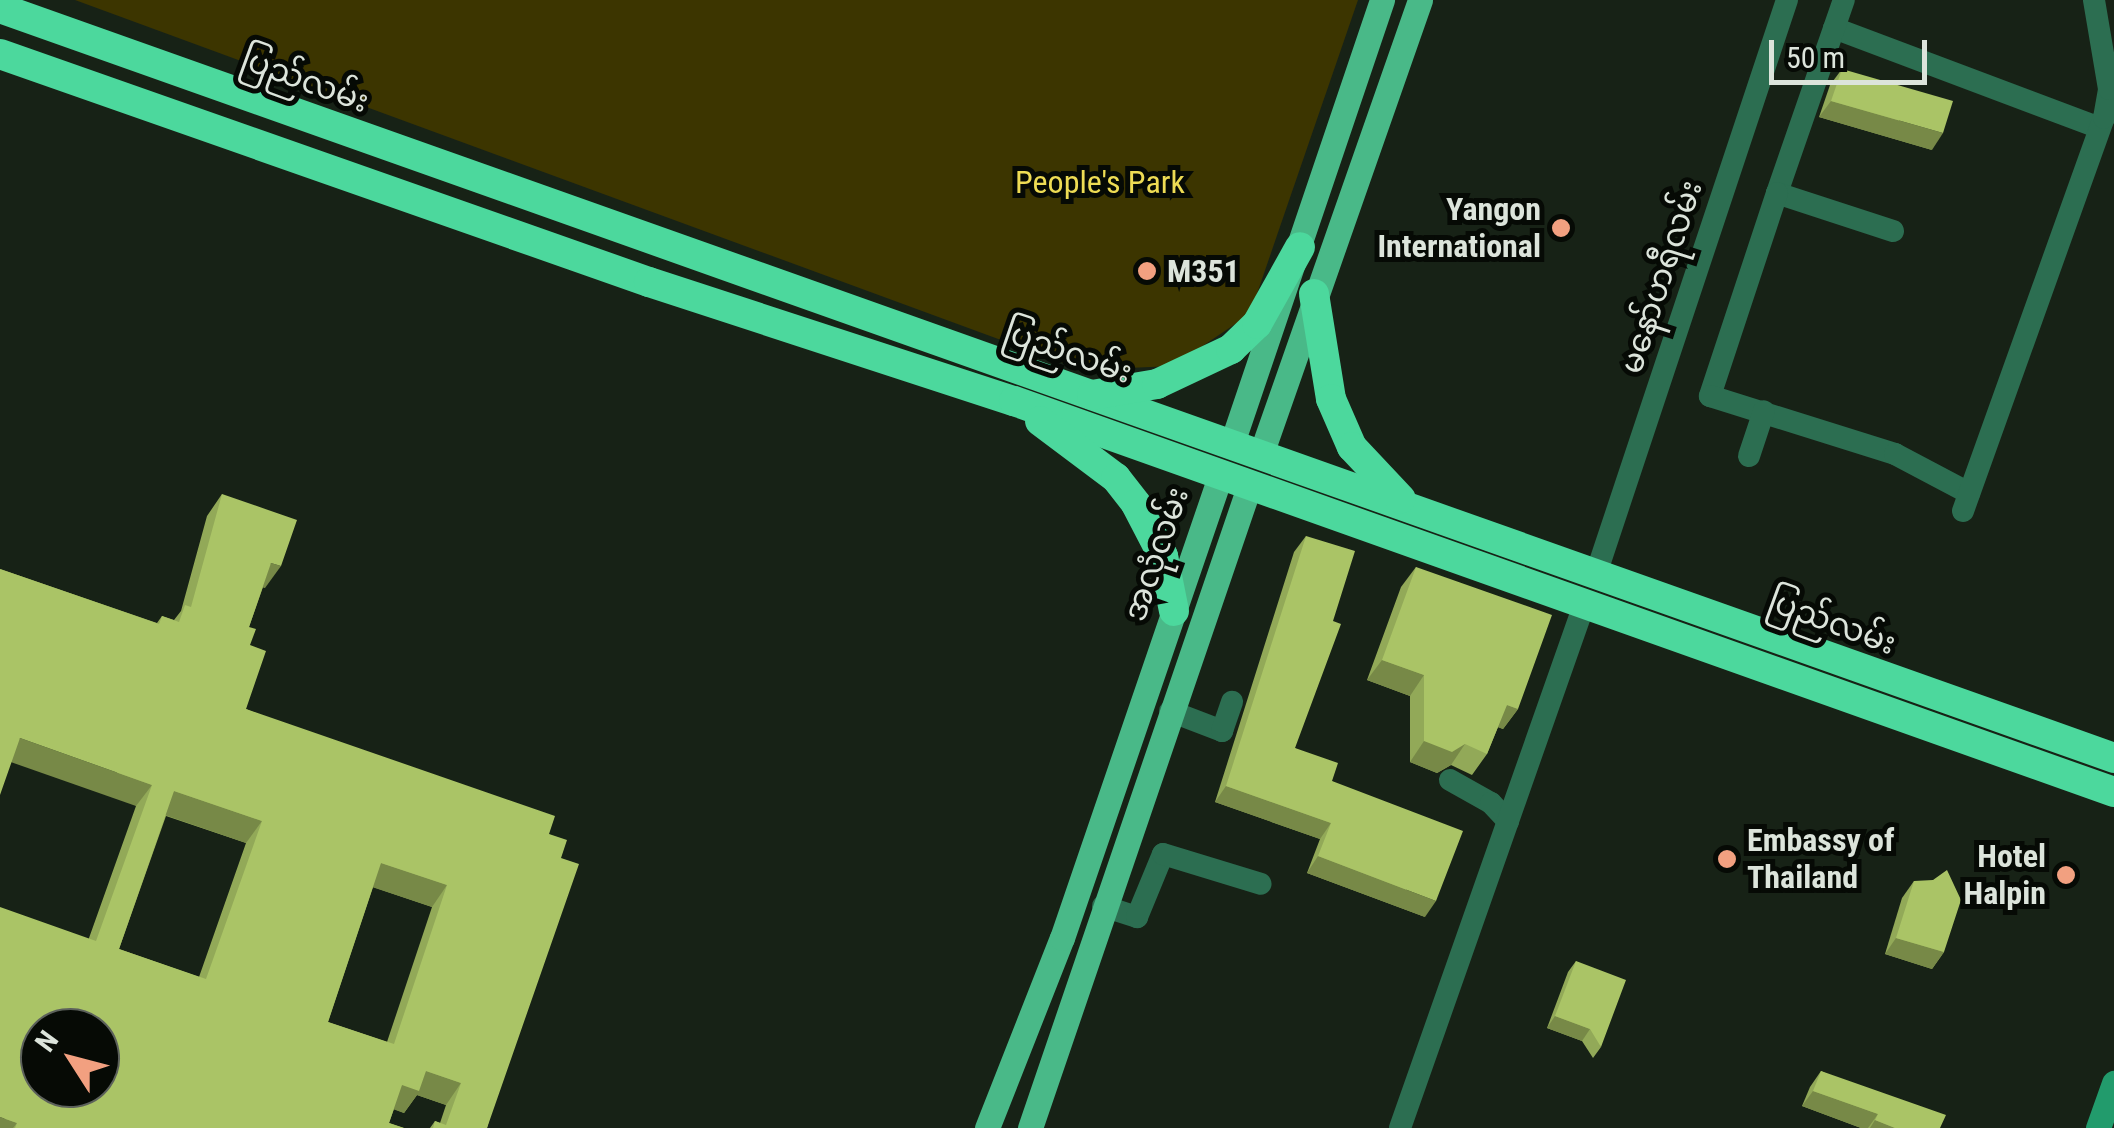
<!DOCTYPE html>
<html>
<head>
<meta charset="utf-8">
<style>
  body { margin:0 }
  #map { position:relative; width:2114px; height:1128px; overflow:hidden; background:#172216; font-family:"Roboto Condensed","Noto Sans Myanmar",sans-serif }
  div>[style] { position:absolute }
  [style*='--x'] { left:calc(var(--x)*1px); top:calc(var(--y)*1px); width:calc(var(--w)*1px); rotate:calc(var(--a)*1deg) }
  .green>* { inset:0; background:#3c3500 }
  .street>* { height:22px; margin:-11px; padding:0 11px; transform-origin:11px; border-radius:11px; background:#2c6e51 }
  .secondary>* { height:25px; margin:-12.5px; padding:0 12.5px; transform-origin:12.5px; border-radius:12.5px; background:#229b6c }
  .primary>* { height:25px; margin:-12.5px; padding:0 12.5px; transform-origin:12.5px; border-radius:12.5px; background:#49b988 }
  .highway>* { height:30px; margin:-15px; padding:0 15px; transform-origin:15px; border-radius:15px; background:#4cd89d }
  .wall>* { inset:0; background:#92a958 }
  .shaded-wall>* { inset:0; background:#778947 }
  .building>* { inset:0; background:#aac466 }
  .dots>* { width:28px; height:28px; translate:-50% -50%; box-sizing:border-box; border:5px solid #060a05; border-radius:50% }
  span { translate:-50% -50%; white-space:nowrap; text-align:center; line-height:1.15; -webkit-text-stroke:10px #060a05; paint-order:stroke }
  .street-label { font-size:32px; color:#dce4db }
  .park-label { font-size:32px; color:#eedc54 }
  .poi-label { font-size:32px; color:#dce4db; font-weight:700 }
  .right { translate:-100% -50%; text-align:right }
  .left { translate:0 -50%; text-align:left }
  .north { position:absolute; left:20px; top:1008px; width:100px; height:100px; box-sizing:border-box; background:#060a05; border:2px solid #5c615b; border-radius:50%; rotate:306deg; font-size:28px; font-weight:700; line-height:40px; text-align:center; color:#dce4db }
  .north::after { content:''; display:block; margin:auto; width:35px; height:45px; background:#f2a080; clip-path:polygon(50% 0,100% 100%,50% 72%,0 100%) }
  .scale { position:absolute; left:1769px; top:40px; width:158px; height:45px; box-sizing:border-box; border:5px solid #dce4db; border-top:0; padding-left:12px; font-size:30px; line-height:35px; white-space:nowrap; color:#dce4db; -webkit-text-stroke:8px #060a05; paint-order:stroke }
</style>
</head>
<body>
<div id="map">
  <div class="green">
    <div style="clip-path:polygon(75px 0,1358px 0,1250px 314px,1173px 366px,1083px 370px)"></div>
  </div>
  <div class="street">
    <div style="--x:1834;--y:28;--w:282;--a:20.6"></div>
    <div style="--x:1777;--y:193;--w:204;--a:-70.9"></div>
    <div style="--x:1893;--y:231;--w:122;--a:-161.9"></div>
    <div style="--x:1777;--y:193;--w:214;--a:108.3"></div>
    <div style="--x:1710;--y:396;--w:194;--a:17.4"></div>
    <div style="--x:1895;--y:454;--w:84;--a:27.8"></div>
    <div style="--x:1749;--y:456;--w:47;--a:-71.6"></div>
    <div style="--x:1963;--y:511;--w:418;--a:-70.3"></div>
    <div style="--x:2104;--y:118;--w:29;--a:-80"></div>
    <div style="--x:2109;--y:89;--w:90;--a:-99.6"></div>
    <div style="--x:1596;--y:574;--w:605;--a:-71.6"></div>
    <div style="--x:1170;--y:711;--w:56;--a:21"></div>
    <div style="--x:1222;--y:731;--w:31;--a:-71"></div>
    <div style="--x:1450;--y:780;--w:47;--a:29.3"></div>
    <div style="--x:1491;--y:803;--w:25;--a:47"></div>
    <div style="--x:1103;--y:906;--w:36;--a:18"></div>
    <div style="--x:1137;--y:917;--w:68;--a:-67.6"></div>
    <div style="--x:1163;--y:854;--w:102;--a:17"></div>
    <div style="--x:1400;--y:1128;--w:554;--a:-70.62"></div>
  </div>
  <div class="secondary">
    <div style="--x:2098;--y:1128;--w:48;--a:-70.4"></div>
  </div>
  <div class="primary">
    <div style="--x:1232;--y:443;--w:468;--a:-71.3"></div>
    <div style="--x:1261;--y:454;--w:481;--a:-70.7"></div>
    <div style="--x:987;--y:1128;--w:204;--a:-68.5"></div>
    <div style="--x:1062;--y:938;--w:485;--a:-71.1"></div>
    <div style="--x:1030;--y:1128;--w:677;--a:-71.14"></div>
  </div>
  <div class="highway">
    <div style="--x:0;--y:8;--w:2243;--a:19.53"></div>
    <div style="--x:0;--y:54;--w:688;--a:19.36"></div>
    <div style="--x:649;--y:282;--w:384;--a:18.1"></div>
    <div style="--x:1014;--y:401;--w:1167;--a:19.57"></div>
    <div style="--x:1314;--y:294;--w:106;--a:80.8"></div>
    <div style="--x:1331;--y:399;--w:52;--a:66.4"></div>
    <div style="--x:1352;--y:447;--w:71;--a:46.7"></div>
    <div style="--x:1092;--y:395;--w:66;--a:-9.6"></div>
    <div style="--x:1157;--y:384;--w:82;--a:-25.3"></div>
    <div style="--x:1231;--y:349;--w:36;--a:-44"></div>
    <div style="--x:1257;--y:324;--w:88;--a:-60.8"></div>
    <div style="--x:1040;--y:421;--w:95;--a:36.9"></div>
    <div style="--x:1116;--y:478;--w:33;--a:52"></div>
    <div style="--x:1136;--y:504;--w:59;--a:62.6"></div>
    <div style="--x:1163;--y:556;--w:56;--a:78.7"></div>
  </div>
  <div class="wall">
    <div style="clip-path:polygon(1842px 69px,1932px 150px,1819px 117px,1830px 85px)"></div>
    <div style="clip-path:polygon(evenodd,222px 494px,265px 588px,263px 587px,249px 627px,250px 645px,246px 709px,549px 834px,561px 858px,487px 1128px,430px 1128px,435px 1121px,440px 1123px,446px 1105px,417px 1095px,404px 1113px,394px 1109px,389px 1123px,404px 1128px,0 1128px,89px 938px,136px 806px,0 569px,157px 623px,162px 616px,174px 620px,181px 611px,207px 516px,222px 494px,166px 816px,246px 843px,199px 977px,119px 949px,166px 816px,222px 494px,373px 887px,432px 907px,387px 1042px,328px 1022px,373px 887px)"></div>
    <div style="clip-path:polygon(1306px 536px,1295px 748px,1332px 781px,1425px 917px,1307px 873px,1320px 839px,1215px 802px,1294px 552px)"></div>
    <div style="clip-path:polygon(1416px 567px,1518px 709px,1503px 729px,1498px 727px,1487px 754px,1472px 775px,1451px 765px,1437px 773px,1410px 762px,1410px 696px,1367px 680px,1401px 587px)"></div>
    <div style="clip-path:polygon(1914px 881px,1944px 952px,1932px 969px,1885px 954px,1902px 898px)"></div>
    <div style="clip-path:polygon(1576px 961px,1601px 1047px,1593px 1058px,1582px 1041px,1547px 1028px,1568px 972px)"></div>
    <div style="clip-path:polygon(1821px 1071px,1940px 1128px,1861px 1128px,1802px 1106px,1810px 1087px)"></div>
  </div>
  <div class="shaded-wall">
    <div style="clip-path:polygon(1831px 101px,1943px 133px,1932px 150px,1819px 117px)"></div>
    <div style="clip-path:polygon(271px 563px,281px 566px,265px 588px,256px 585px)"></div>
    <div style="clip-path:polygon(1382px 660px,1424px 675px,1410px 696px,1367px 680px)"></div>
    <div style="clip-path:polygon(1507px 705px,1518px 709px,1503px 729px,1492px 725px)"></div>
    <div style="clip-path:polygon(20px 738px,152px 785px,136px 806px,5px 760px)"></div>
    <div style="clip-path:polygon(1424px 741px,1465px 744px,1451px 765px,1437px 773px,1410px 762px)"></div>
    <div style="clip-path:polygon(1226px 786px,1331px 823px,1320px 839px,1215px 802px)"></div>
    <div style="clip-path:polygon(174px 791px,262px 821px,246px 843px,159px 813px)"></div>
    <div style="clip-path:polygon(1318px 856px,1436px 901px,1425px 917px,1307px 873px)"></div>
    <div style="clip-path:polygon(381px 863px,447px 885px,432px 907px,366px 885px)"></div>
    <div style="clip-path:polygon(1896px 938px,1944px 952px,1932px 969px,1885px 954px)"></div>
    <div style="clip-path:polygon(1555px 1016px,1590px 1029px,1582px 1041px,1547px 1028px)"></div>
    <div style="clip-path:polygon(426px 1071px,461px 1083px,446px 1105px,417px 1095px,404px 1113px,387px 1107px,402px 1085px)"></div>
    <div style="clip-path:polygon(1813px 1091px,1878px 1114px,1868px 1128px,1861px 1128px,1802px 1106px)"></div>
    <div style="clip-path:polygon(0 1117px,17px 1123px,13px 1128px,0 1128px)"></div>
    <div style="clip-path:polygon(1875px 1120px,1895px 1128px,1870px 1128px)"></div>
  </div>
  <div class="building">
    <div style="clip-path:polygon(1842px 69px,1953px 101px,1943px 133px,1831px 101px)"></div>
    <div style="clip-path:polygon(evenodd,222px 494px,297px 520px,281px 566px,271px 563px,249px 627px,256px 629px,250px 645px,266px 651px,246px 709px,555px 816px,549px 834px,567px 840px,561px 858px,579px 864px,487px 1128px,433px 1128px,435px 1121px,446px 1125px,461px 1083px,426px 1071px,419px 1091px,402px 1085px,389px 1123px,404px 1128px,15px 1128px,17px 1123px,0 1117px,0 907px,96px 941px,152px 785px,20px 738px,0 795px,0 569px,159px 624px,162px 616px,179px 622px,185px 605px,191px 607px,222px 494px,174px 791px,262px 821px,206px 979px,119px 949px,174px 791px,222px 494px,381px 863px,447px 885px,394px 1044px,328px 1022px,381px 863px,222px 494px,40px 1028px,100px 1028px,100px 1088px,40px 1088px,40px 1028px)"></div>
    <div style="clip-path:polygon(1306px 536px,1355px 551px,1333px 621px,1341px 624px,1295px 748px,1338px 763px,1332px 781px,1463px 831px,1436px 901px,1318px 856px,1331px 823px,1226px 786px)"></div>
    <div style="clip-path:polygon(1416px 567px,1552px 615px,1518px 709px,1507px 705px,1487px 754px,1465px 744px,1452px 752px,1424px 741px,1424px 675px,1382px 660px)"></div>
    <div style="clip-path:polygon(1947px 870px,1961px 900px,1944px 952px,1896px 938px,1914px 881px,1933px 880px)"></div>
    <div style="clip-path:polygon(1576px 961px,1626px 980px,1601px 1047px,1590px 1029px,1555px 1016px)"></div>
    <div style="clip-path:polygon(1821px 1071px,1946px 1115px,1940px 1128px,1895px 1128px,1875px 1120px,1878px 1114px,1813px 1091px)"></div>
  </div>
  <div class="dots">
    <div style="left:1561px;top:228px;background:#f2a080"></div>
    <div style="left:1147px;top:271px;background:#f2a080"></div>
    <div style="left:1727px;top:859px;background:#f2a080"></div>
    <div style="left:2066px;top:875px;background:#f2a080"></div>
  </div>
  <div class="street-label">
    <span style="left:305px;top:80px;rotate:20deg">ပြည်လမ်း</span>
    <span style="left:1661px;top:277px;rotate:-72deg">မနော်ဟရီလမ်း</span>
    <span style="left:1068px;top:352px;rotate:19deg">ပြည်လမ်း</span>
    <span style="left:1156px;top:554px;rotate:-71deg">အလုံလမ်း</span>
    <span style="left:1832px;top:622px;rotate:20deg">ပြည်လမ်း</span>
  </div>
  <div class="park-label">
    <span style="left:1100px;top:182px">People's Park</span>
  </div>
  <div class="poi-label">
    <span class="right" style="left:1541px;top:228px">Yangon<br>International</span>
    <span class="left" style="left:1167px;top:271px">M351</span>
    <span class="left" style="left:1747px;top:859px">Embassy of<br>Thailand</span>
    <span class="right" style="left:2046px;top:875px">Hotel<br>Halpin</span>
  </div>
  <div class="north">N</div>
  <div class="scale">50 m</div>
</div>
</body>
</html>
